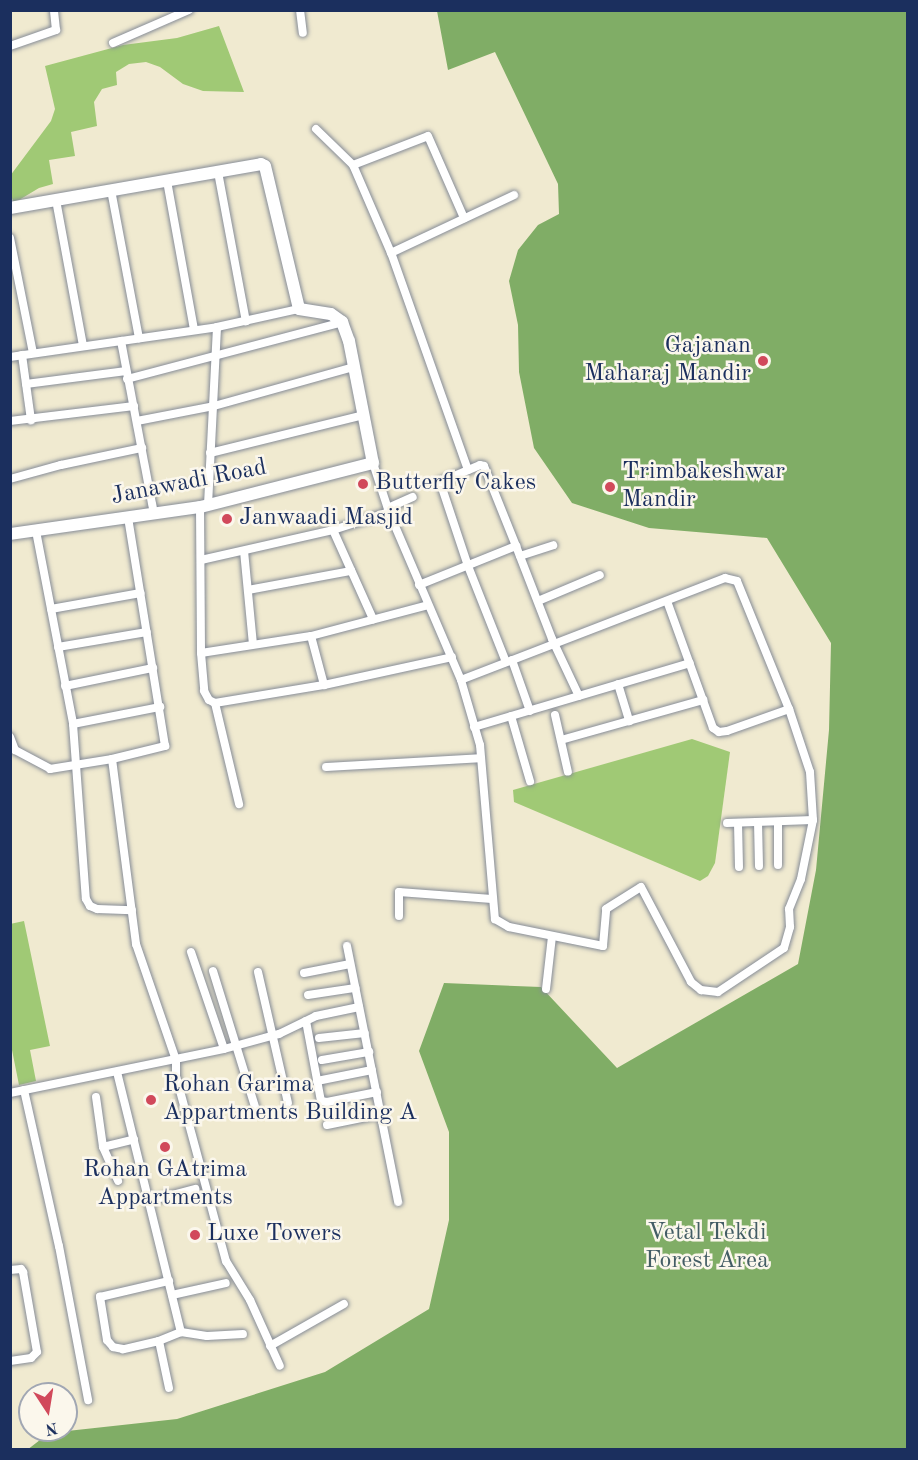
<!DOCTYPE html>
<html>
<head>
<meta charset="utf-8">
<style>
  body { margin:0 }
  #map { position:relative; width:918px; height:1460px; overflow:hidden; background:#f0ead0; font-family:"Old Standard TT",serif }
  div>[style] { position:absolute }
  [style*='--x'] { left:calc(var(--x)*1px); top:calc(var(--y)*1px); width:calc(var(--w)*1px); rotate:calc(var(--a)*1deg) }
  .green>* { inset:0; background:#a0c975 }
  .forest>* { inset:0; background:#80ad66 }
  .roads { filter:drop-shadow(0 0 2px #868c97) drop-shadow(0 0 2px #868c97) }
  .street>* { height:8px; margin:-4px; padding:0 4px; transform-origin:4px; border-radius:4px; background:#fff }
  .secondary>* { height:12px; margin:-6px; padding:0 6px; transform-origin:6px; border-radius:6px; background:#fff }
  .dots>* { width:16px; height:16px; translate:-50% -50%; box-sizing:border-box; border:3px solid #fbf7ec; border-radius:50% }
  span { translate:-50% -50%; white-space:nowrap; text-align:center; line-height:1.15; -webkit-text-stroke:5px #fbf7ec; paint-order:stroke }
  .poi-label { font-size:24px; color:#1b2f5e }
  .right { translate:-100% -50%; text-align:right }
  .left { translate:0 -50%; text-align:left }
  .street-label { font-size:24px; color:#1b2f5e }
  .park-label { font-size:24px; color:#435d65 }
  .frame { position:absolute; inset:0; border:12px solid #1b2f5e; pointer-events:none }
  .north { position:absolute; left:18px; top:1382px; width:60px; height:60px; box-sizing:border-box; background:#fbf7ec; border:2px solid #a1a7b3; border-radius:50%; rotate:168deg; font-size:16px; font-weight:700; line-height:24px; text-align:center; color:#1b2f5e }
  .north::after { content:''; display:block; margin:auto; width:21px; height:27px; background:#d1495b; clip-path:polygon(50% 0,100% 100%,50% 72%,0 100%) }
</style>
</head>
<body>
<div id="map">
  <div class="green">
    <div style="clip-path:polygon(219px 26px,244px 92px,203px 91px,183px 84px,160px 67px,146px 62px,129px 64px,116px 72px,117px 85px,102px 89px,94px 102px,97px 126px,71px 132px,75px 156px,49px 160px,53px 184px,39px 188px,14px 203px,11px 196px,10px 176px,51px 121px,55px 109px,45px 66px,123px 45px,177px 38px)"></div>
    <div style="clip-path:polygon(692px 739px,730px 752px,715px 863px,708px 876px,700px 881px,514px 802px,513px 790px)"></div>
    <div style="clip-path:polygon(24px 921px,50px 1046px,30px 1050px,36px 1081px,19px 1085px,11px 1045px,10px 924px)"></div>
  </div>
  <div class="forest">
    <div style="clip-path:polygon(437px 11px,907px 11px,907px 1449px,27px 1450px,49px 1433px,177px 1419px,325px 1372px,429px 1309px,449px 1220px,449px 1132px,419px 1051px,444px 983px,541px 987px,617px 1068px,798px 964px,816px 870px,829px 730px,831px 643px,767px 538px,649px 528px,572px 503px,534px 448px,519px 372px,518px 325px,509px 281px,518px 250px,538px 225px,559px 214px,558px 184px,495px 52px,448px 70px)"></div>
  </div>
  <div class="roads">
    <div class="street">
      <div style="--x:300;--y:10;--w:23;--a:83"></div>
      <div style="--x:113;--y:43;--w:83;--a:-23.5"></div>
      <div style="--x:10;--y:46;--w:49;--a:-19.2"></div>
      <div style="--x:56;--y:30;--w:20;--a:-96"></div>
      <div style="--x:316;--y:129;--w:52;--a:44.2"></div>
      <div style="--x:353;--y:165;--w:96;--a:66.6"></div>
      <div style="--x:353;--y:165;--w:80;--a:-21.1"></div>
      <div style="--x:428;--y:136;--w:90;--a:66.3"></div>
      <div style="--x:218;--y:172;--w:152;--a:79.4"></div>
      <div style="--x:167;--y:181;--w:151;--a:79.7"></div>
      <div style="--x:111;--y:190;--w:151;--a:79.3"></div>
      <div style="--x:56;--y:200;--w:148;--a:79.5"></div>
      <div style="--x:10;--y:238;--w:117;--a:78.7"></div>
      <div style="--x:121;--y:341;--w:176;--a:79.2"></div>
      <div style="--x:22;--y:355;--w:66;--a:82.1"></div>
      <div style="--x:10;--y:357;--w:209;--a:-8.2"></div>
      <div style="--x:217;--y:327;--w:84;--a:-12.4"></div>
      <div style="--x:127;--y:379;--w:222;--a:-14.8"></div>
      <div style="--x:26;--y:384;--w:101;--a:-7.4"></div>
      <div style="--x:10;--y:421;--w:125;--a:-6.9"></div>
      <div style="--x:137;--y:421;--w:78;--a:-11"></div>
      <div style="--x:214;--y:406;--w:145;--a:-15.6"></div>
      <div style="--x:210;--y:453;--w:159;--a:-13.9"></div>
      <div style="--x:373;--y:463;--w:52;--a:71.9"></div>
      <div style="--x:389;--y:512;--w:183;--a:66.8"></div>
      <div style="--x:461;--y:680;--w:68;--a:73.7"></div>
      <div style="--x:480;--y:745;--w:175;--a:85.1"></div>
      <div style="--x:495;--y:919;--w:16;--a:30"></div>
      <div style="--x:509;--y:927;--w:96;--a:11.4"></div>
      <div style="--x:603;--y:946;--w:37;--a:-85"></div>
      <div style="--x:606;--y:909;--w:41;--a:-32.2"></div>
      <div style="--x:641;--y:887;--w:107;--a:62.2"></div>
      <div style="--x:691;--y:982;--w:13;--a:39"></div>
      <div style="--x:701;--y:990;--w:17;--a:7"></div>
      <div style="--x:718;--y:992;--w:79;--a:-33.7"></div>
      <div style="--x:784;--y:948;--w:22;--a:-74"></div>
      <div style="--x:790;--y:927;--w:18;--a:-93"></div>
      <div style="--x:789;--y:909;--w:32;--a:-68"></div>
      <div style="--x:801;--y:879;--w:60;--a:-78.5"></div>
      <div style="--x:813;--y:820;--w:48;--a:-93.6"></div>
      <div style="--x:810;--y:772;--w:66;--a:-108.4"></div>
      <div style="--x:789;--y:709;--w:138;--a:-112.1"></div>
      <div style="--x:737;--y:581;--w:12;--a:-166"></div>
      <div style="--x:725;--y:578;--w:283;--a:158.9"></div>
      <div style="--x:468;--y:470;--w:230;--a:-109.5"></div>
      <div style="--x:391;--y:253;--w:136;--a:-25.2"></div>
      <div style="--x:10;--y:479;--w:53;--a:-15.4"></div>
      <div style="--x:61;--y:465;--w:83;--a:-11.9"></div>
      <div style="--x:208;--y:505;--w:178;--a:-87.1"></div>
      <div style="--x:200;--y:507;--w:146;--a:89.6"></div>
      <div style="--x:201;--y:653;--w:38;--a:85"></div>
      <div style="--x:204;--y:691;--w:10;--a:61"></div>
      <div style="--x:209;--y:700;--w:7;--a:27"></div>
      <div style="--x:215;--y:703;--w:110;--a:-9.4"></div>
      <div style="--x:324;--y:685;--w:131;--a:-12.3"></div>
      <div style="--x:388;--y:508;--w:27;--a:-24"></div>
      <div style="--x:333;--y:530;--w:98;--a:65.8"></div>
      <div style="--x:36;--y:531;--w:197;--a:79.1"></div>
      <div style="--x:73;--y:724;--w:175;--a:85.8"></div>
      <div style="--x:86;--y:899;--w:8;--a:60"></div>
      <div style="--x:90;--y:906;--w:8;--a:23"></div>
      <div style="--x:97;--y:909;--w:35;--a:2"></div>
      <div style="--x:244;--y:551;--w:93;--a:84.5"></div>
      <div style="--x:520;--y:556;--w:35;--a:-18"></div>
      <div style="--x:201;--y:560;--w:135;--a:-12.8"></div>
      <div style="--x:333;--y:530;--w:59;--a:-17.8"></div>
      <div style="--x:419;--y:585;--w:105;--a:-21.9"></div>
      <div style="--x:516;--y:546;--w:100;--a:68.8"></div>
      <div style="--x:552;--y:639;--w:63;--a:64.7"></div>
      <div style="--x:248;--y:590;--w:105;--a:-10.5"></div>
      <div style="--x:538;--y:601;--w:67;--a:-22.8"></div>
      <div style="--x:667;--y:601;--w:135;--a:70.1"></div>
      <div style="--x:713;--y:728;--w:7;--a:34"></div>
      <div style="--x:719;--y:732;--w:8;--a:-7"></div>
      <div style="--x:727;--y:731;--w:66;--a:-19.5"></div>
      <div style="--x:51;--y:609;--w:91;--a:-10.1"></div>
      <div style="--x:311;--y:636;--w:51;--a:75.1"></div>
      <div style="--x:58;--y:647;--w:90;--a:-9.6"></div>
      <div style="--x:201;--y:653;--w:111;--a:-8.8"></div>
      <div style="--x:311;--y:636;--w:121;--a:-14.8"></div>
      <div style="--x:512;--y:660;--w:54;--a:70.6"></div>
      <div style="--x:506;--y:662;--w:103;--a:-111.6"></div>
      <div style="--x:468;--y:566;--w:89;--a:-108.4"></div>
      <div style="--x:440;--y:482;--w:43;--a:-23"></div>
      <div style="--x:480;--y:465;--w:4;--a:14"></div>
      <div style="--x:484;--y:466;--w:86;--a:68.2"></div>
      <div style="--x:618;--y:684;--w:39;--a:73"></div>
      <div style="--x:65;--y:686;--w:90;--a:-11.6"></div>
      <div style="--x:215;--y:703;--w:104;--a:76.6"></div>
      <div style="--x:555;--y:715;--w:58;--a:77.2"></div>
      <div style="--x:511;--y:716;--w:68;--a:73.7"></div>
      <div style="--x:73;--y:724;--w:89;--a:-11.1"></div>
      <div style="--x:474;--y:727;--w:225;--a:-16.5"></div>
      <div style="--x:10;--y:737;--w:14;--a:69"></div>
      <div style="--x:15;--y:750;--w:40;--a:28"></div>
      <div style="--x:50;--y:769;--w:63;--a:-9.2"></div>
      <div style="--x:112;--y:759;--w:55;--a:-13.8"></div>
      <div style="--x:165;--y:746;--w:232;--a:-99.2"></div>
      <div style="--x:561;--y:740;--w:148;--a:-15.7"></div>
      <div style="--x:112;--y:759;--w:187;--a:82.6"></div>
      <div style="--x:136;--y:944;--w:123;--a:71"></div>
      <div style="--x:176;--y:1060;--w:16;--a:90"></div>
      <div style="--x:176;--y:1076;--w:192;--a:74.9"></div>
      <div style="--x:226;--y:1261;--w:46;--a:58.4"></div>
      <div style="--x:250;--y:1300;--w:72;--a:65.6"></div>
      <div style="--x:326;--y:767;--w:154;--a:-3.3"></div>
      <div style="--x:758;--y:822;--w:44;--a:88.7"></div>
      <div style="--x:778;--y:822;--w:43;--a:90"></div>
      <div style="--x:727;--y:823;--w:86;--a:-2"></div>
      <div style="--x:738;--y:823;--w:44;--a:88.7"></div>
      <div style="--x:399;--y:916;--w:24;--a:-90"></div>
      <div style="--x:399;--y:892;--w:93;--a:4.3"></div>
      <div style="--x:347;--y:946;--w:261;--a:78.7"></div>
      <div style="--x:191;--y:952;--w:102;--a:71.2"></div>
      <div style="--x:213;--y:971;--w:145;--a:72.8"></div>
      <div style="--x:258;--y:972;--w:134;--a:77.1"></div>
      <div style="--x:304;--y:973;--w:47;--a:-11.1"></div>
      <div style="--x:546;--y:989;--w:53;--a:-83.5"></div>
      <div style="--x:308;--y:995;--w:48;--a:-8.5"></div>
      <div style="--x:306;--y:1021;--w:81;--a:79.4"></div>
      <div style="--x:321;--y:1101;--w:6;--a:9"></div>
      <div style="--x:327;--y:1102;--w:51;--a:-11.3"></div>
      <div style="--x:319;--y:1038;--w:46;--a:-6.2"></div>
      <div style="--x:322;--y:1060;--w:48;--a:-9.7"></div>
      <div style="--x:117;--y:1072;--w:268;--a:76.2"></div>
      <div style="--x:181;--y:1332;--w:24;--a:158"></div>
      <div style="--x:159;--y:1341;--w:37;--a:167"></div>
      <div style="--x:123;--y:1349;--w:10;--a:-169"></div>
      <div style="--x:113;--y:1347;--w:9;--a:-131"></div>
      <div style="--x:107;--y:1340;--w:44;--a:-99.2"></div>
      <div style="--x:100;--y:1297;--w:71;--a:-13.1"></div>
      <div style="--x:317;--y:1081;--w:56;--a:-11.3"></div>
      <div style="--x:24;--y:1090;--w:160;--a:77.4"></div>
      <div style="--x:59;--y:1246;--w:157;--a:79.3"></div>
      <div style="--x:10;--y:1093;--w:218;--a:-11.6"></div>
      <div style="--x:224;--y:1049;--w:57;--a:-15.3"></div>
      <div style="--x:279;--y:1034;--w:41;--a:-25.9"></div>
      <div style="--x:316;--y:1016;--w:44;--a:-11.8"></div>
      <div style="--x:96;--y:1097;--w:50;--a:82"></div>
      <div style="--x:103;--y:1147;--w:37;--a:66"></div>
      <div style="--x:327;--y:1125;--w:55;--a:-11.5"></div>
      <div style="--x:103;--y:1147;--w:32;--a:-14"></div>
      <div style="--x:149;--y:1201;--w:48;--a:-14.6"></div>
      <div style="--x:10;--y:1270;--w:11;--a:-5"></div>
      <div style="--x:21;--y:1269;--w:4;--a:56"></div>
      <div style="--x:23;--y:1272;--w:81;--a:80.1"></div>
      <div style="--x:37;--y:1352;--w:8;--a:135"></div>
      <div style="--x:31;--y:1358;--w:21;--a:172"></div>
      <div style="--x:172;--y:1295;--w:55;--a:-12.5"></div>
      <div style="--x:181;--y:1332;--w:26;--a:9"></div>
      <div style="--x:207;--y:1336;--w:36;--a:-3"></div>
      <div style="--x:159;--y:1341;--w:48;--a:78"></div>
      <div style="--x:270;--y:1346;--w:85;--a:-29.6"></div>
    </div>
    <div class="secondary">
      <div style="--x:10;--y:208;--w:255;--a:-9.9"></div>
      <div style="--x:261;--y:164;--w:4;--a:27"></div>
      <div style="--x:265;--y:166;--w:147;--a:76.6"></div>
      <div style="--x:299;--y:309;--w:32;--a:9"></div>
      <div style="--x:331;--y:314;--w:14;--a:36"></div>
      <div style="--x:342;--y:322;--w:20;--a:70"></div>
      <div style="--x:349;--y:341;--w:124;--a:78.9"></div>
      <div style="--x:373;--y:463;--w:179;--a:165.7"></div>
      <div style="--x:200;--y:507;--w:192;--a:171.9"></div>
    </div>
  </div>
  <div class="dots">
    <div style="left:763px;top:361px;background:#d1495b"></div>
    <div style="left:363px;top:484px;background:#d1495b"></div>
    <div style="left:610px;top:487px;background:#d1495b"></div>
    <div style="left:227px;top:519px;background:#d1495b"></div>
    <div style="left:151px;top:1100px;background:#d1495b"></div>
    <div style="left:165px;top:1147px;background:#d1495b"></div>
    <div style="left:195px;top:1235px;background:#d1495b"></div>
  </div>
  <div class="poi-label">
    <span class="right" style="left:751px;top:361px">Gajanan<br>Maharaj Mandir</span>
    <span class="left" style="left:622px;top:487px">Trimbakeshwar<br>Mandir</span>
    <span class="left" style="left:375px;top:484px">Butterfly Cakes</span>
    <span class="left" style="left:239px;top:519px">Janwaadi Masjid</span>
    <span class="left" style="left:163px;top:1100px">Rohan Garima<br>Appartments Building A</span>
    <span style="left:165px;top:1185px">Rohan GAtrima<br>Appartments</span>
    <span class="left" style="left:207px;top:1235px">Luxe Towers</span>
  </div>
  <div class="street-label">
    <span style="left:189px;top:483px;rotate:-11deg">Janawadi Road</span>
  </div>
  <div class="park-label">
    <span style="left:707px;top:1248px">Vetal Tekdi<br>Forest Area</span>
  </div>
  <div class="frame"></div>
  <div class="north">N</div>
</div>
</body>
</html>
